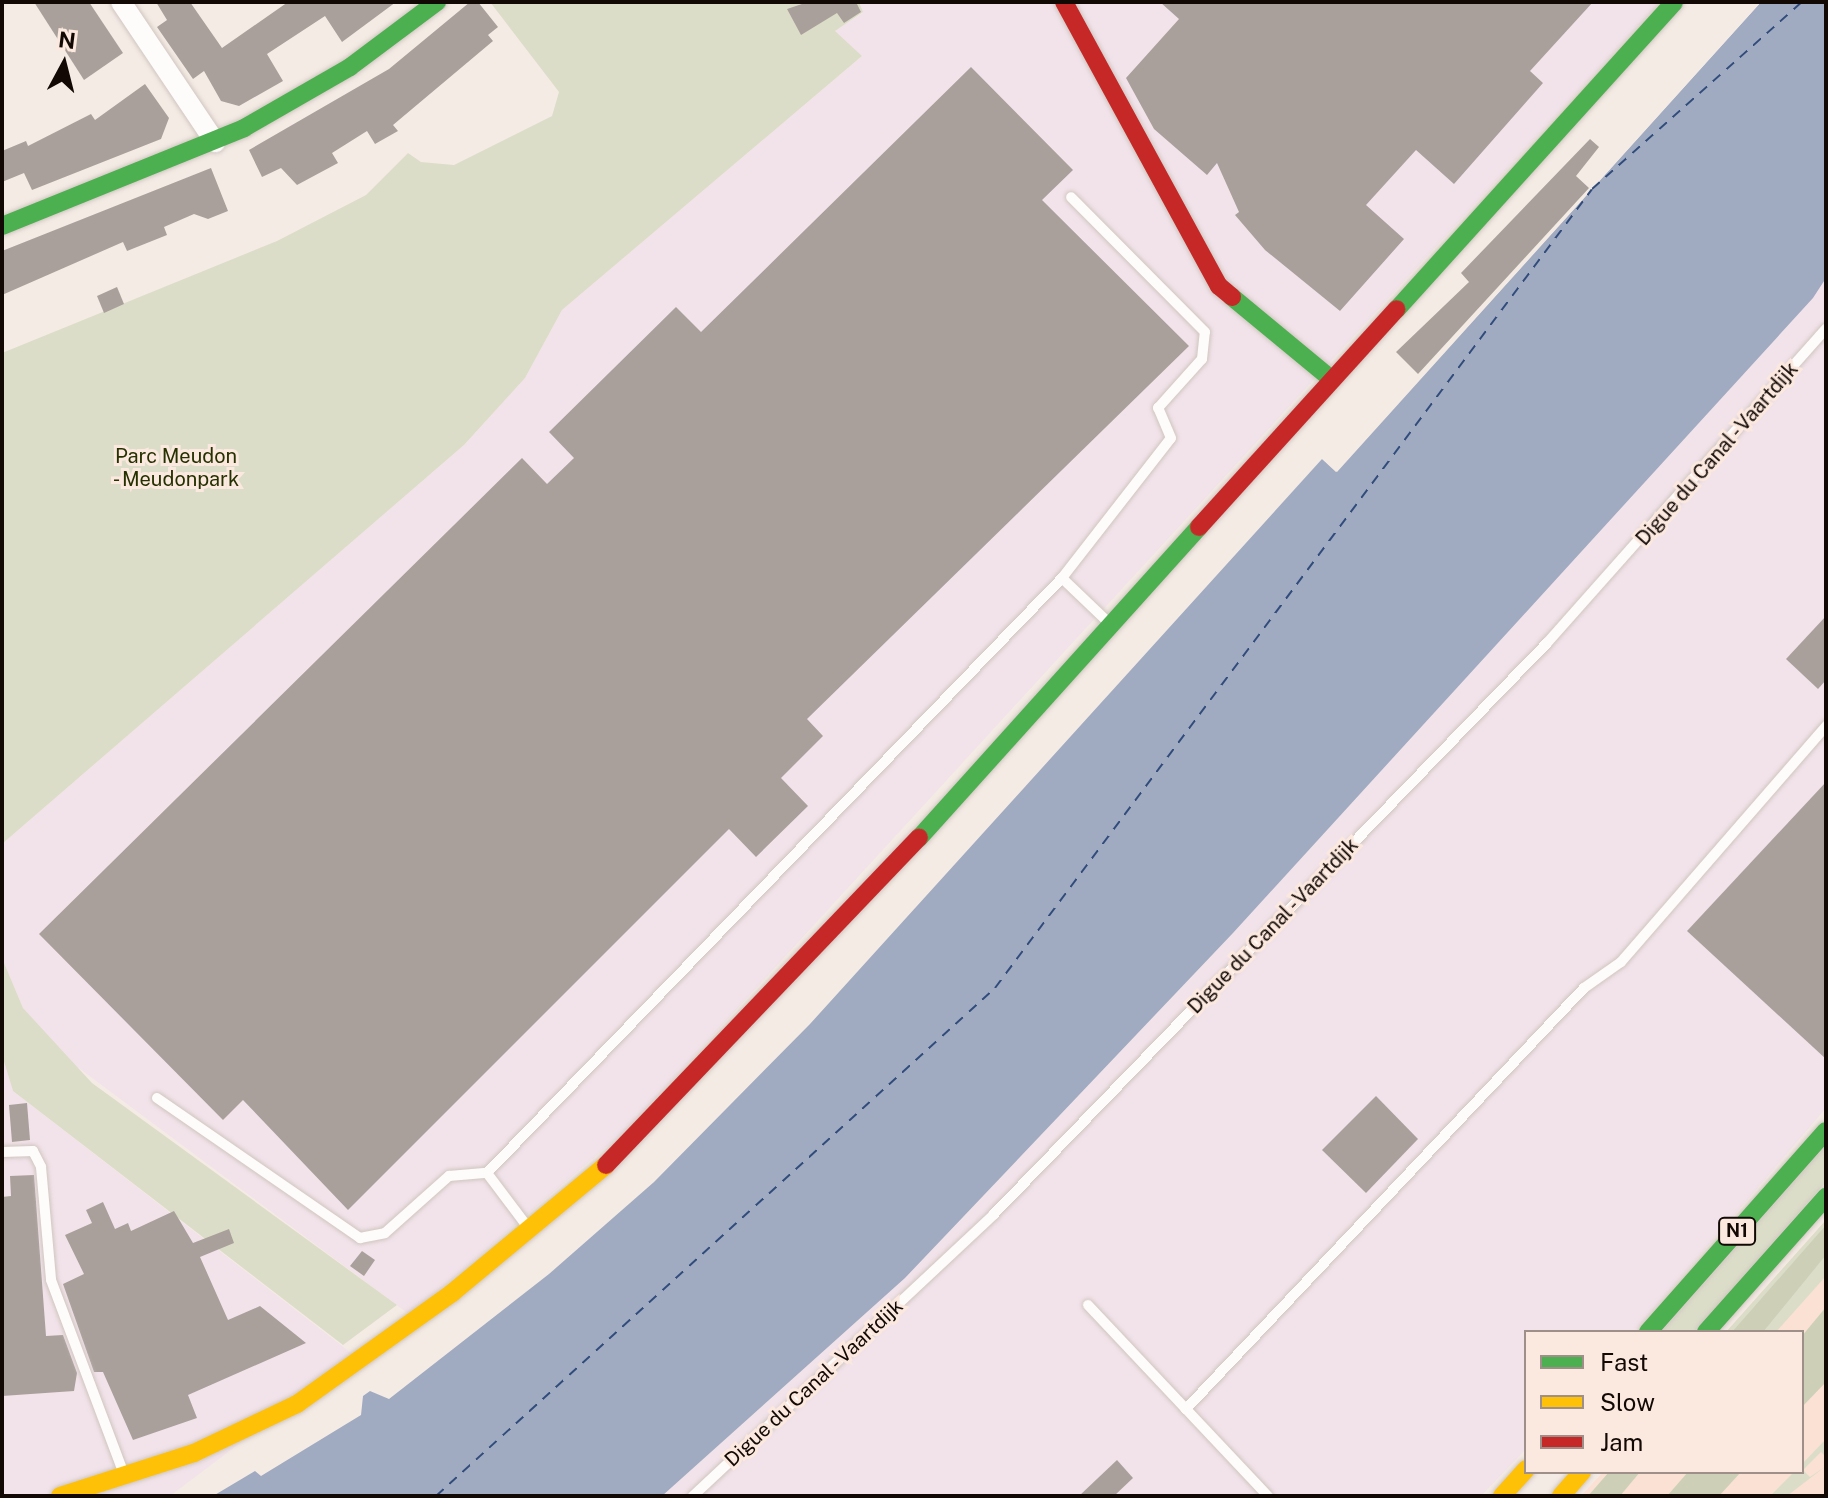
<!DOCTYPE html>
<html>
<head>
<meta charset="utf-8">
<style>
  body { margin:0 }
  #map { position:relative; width:1828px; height:1498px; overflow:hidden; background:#f5ebe5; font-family:"Public Sans",sans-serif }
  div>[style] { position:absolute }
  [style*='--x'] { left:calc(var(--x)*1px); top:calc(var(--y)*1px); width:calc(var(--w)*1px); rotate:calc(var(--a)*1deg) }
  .built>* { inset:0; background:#fae1d3 }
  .industrial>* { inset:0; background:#f2e3ea }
  .green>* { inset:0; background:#dcddc9 }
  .forest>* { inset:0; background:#cdd0b7 }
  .water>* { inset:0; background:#a0abc1 }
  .pier>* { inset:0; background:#f5ebe5 }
  .ferry>* { height:2px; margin-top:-1px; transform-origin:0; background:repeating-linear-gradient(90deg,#314c7b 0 10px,transparent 0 18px) }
  .building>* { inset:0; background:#aaa09b }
  .roads { filter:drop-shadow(0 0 2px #d0c6c0) drop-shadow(0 0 2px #d0c6c0) }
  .lane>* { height:10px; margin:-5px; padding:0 5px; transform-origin:5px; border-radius:5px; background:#fefcfb }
  .street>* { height:20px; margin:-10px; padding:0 10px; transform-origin:10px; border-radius:10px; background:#fefcfb }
  .fast>* { height:18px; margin:-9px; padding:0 9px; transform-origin:9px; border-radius:9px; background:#4caf50 }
  .slow>* { height:18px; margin:-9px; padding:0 9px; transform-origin:9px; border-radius:9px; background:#ffc107 }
  .jam>* { height:18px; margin:-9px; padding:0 9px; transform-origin:9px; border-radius:9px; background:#c62828 }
  span { translate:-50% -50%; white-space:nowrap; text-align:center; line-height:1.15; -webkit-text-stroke:6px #fbe9df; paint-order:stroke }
  .shield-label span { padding:2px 6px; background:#fbe9df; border:2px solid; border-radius:6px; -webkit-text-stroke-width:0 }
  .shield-label { font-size:18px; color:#120905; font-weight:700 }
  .street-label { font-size:20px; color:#120905 }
  .park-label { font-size:20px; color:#263102 }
  .frame { position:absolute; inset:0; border:4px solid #120905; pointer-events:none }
  .legend { position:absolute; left:1524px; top:1330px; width:280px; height:144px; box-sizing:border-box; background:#fbe9df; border:2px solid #9e8f88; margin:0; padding:10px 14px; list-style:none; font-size:24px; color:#120905 }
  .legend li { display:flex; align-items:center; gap:16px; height:40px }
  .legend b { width:40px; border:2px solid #9e8f88 }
  .north { position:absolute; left:24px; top:24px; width:80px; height:80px; -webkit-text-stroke:6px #fbe9df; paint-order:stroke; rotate:7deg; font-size:22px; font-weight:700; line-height:32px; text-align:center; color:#120905 }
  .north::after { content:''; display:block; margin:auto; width:28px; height:36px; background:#120905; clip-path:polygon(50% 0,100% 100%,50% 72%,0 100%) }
</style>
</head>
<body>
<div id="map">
  <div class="built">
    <div style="clip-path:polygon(1826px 1220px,1826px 1496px,1581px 1496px,1603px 1472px,1802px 1472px,1802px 1332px,1726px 1332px)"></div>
  </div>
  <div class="industrial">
    <div style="clip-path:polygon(859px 2px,1660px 2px,626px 1130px,410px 1315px,56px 1051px,23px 1008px,2px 958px,2px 844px,464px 445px,525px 378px,562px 310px,861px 57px,834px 31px,863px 13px)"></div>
    <div style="clip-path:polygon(1826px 278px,1826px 1108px,1634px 1332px,1526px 1332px,1526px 1449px,1481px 1496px,662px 1496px,905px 1278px,1233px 933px)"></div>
    <div style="clip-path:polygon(2px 1055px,13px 1091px,355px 1356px,170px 1496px,2px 1496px)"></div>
  </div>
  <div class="green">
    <div style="clip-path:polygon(490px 2px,859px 2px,863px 12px,835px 31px,862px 56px,562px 310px,525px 378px,464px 445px,2px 844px,2px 353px,277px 241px,366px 195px,408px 153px,421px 162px,454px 165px,552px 116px,559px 92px)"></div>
    <div style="clip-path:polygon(2px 958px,23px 1008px,92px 1083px,397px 1305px,343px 1345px,13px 1091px,2px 1055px)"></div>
    <div style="clip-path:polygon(1826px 1145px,1826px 1182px,1694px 1332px,1661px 1332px)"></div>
    <div style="clip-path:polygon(1826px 1220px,1826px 1276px,1776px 1332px,1726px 1332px)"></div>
    <div style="clip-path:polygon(1826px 1439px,1826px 1457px,1821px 1452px,1803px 1470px,1810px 1477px,1826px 1466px,1787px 1496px,1770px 1496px,1794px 1472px,1802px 1472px,1802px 1464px)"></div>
  </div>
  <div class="forest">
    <div style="clip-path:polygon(1826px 1225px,1826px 1255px,1763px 1332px,1732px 1332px)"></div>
    <div style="clip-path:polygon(1826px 1307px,1826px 1382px,1802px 1407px,1802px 1336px)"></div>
    <div style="clip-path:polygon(1609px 1472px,1640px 1472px,1620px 1496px,1588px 1496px)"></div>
    <div style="clip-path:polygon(1688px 1472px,1741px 1472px,1719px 1496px,1667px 1496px)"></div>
  </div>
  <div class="water">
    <div style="clip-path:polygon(1761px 2px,1826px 2px,1826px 278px,1813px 298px,1233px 933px,905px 1278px,662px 1496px,213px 1496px,255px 1471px,261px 1476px,361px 1415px,363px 1396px,370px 1391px,389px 1399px,549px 1274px,654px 1182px,810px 1024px,1322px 459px,1336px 472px)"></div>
  </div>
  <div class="pier">
    <div style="clip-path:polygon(1756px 2px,1761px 2px,1337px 472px,1319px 456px,1336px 467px)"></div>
  </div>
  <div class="ferry">
    <div style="--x:436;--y:1496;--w:755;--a:-42.26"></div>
    <div style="--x:995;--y:988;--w:997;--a:-53.23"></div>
    <div style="--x:1592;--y:189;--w:281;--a:-41.7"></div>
  </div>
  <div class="building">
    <div style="clip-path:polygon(34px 2px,89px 2px,123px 53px,84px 80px)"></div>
    <div style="clip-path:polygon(156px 2px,190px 2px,222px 48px,288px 2px,396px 2px,342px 42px,325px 16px,267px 54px,283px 81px,239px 106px,221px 101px,204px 71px,193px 79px,157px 27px,167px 20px)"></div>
    <div style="clip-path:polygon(470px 2px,478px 2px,498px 27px,488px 35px,493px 41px,393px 125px,398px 131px,375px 144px,367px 131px,332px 153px,338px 163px,297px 185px,281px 168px,262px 177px,249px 150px,389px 69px)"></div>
    <div style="clip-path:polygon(808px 2px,856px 2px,861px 12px,844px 23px,837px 13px,801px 35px,787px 9px)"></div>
    <div style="clip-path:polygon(1160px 2px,1593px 2px,1530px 71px,1543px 83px,1454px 184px,1416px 150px,1366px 205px,1404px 239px,1340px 311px,1265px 250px,1235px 215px,1239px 212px,1217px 163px,1207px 175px,1154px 129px,1126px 78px,1179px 19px)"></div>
    <div style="clip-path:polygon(971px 67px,1073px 170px,1042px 200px,1189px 346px,807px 719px,823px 736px,781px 778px,808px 806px,756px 857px,729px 829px,348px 1210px,243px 1100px,223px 1120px,39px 934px,522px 458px,547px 484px,574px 458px,549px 432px,676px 307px,701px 332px)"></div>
    <div style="clip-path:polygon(145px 84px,169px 118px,161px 139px,32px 190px,24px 173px,2px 182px,2px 151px,26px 141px,28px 146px,91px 114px,95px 120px)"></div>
    <div style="clip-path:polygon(1590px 139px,1599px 147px,1576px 176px,1589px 188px,1418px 374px,1396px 352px,1469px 282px,1461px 273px)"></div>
    <div style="clip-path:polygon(211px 168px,228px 211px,208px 219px,194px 214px,164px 227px,167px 235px,127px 251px,123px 242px,2px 295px,2px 251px)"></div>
    <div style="clip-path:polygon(117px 287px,124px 304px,104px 313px,97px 296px)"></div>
    <div style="clip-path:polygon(1826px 616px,1826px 680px,1818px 689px,1786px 659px)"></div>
    <div style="clip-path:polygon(1826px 782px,1826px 1059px,1687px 931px)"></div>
    <div style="clip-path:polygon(1376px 1096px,1418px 1139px,1366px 1193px,1322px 1150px)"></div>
    <div style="clip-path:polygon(27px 1103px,30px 1140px,12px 1142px,9px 1105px)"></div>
    <div style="clip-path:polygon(34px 1175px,46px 1336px,63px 1335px,77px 1373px,74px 1391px,2px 1396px,2px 1197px,11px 1196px,10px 1176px)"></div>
    <div style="clip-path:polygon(103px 1202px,115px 1229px,128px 1223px,131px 1231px,174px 1211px,193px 1243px,229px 1229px,234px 1243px,200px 1257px,228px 1320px,260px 1306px,306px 1343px,188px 1395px,197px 1418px,133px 1440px,103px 1372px,94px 1372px,63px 1284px,84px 1274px,65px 1235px,92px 1223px,86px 1210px)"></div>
    <div style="clip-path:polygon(362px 1251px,375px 1260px,364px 1276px,350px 1266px)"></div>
    <div style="clip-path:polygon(1117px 1460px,1133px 1478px,1114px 1496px,1079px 1496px)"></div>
  </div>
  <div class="roads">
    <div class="lane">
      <div style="--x:1062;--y:578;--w:65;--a:43.8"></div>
      <div style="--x:157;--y:1098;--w:247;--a:34.6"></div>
      <div style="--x:360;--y:1238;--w:25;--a:-11"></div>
      <div style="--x:385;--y:1233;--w:86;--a:-41.7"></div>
      <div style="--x:449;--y:1176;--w:38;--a:-5"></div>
      <div style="--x:487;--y:1173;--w:827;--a:-45.98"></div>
      <div style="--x:1062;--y:578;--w:177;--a:-52.1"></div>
      <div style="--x:1171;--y:438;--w:33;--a:-113"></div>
      <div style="--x:1158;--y:408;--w:66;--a:-48.1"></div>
      <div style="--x:1202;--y:359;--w:27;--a:-84"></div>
      <div style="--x:1205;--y:332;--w:190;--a:-134.8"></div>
      <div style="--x:2;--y:1152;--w:31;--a:-2"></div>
      <div style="--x:33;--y:1151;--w:18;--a:63"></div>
      <div style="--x:41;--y:1167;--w:113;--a:84.9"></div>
      <div style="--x:51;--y:1280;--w:207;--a:69.4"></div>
      <div style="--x:487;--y:1173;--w:66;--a:53"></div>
      <div style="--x:1088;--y:1305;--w:262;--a:46.7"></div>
      <div style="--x:1186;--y:1409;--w:579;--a:-46.61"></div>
      <div style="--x:1584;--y:988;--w:45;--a:-35.1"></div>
      <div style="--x:1621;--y:962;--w:313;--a:-49"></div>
      <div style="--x:693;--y:1496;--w:412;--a:-43.1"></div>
      <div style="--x:994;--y:1214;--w:795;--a:-45.92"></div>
      <div style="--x:1547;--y:643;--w:420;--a:-48.4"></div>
    </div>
    <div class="street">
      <div style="--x:121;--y:2;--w:169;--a:56.1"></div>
    </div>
    <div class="fast">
      <div style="--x:2;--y:226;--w:261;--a:-22"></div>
      <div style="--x:244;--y:128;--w:122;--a:-29.9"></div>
      <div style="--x:350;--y:67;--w:109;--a:-36.8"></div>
      <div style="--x:1232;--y:297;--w:127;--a:39.6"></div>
      <div style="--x:1397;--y:309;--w:413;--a:-47.9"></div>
      <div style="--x:919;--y:838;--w:418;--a:-48"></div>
      <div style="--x:1648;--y:1332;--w:268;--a:-48.5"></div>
      <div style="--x:1706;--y:1332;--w:181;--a:-48.4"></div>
    </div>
    <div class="slow">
      <div style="--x:60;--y:1496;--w:141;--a:-17.8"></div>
      <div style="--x:194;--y:1453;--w:114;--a:-25.4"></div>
      <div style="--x:297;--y:1404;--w:191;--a:-35.6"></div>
      <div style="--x:452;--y:1293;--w:200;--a:-39.7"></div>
      <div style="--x:1502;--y:1496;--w:36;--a:-48"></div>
      <div style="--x:1561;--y:1496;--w:32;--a:-49"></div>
    </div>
    <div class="jam">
      <div style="--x:1064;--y:2;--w:324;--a:61.4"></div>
      <div style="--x:1219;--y:286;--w:17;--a:40"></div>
      <div style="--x:1199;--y:527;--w:294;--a:-47.8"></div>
      <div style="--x:606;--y:1165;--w:453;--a:-46.3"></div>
    </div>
  </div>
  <div class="shield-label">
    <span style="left:1737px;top:1231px">N1</span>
  </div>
  <div class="street-label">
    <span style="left:1717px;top:454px;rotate:-49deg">Digue du Canal - Vaartdijk</span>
    <span style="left:1273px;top:926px;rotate:-46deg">Digue du Canal - Vaartdijk</span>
    <span style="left:814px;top:1383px;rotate:-43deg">Digue du Canal - Vaartdijk</span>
  </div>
  <div class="park-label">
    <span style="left:176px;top:468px">Parc Meudon<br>- Meudonpark</span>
  </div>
  <div class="frame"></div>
  <ul class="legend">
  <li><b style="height:10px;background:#4caf50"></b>Fast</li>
  <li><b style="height:10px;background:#ffc107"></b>Slow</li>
  <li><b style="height:10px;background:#c62828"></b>Jam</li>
  </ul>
  <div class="north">N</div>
</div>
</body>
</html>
